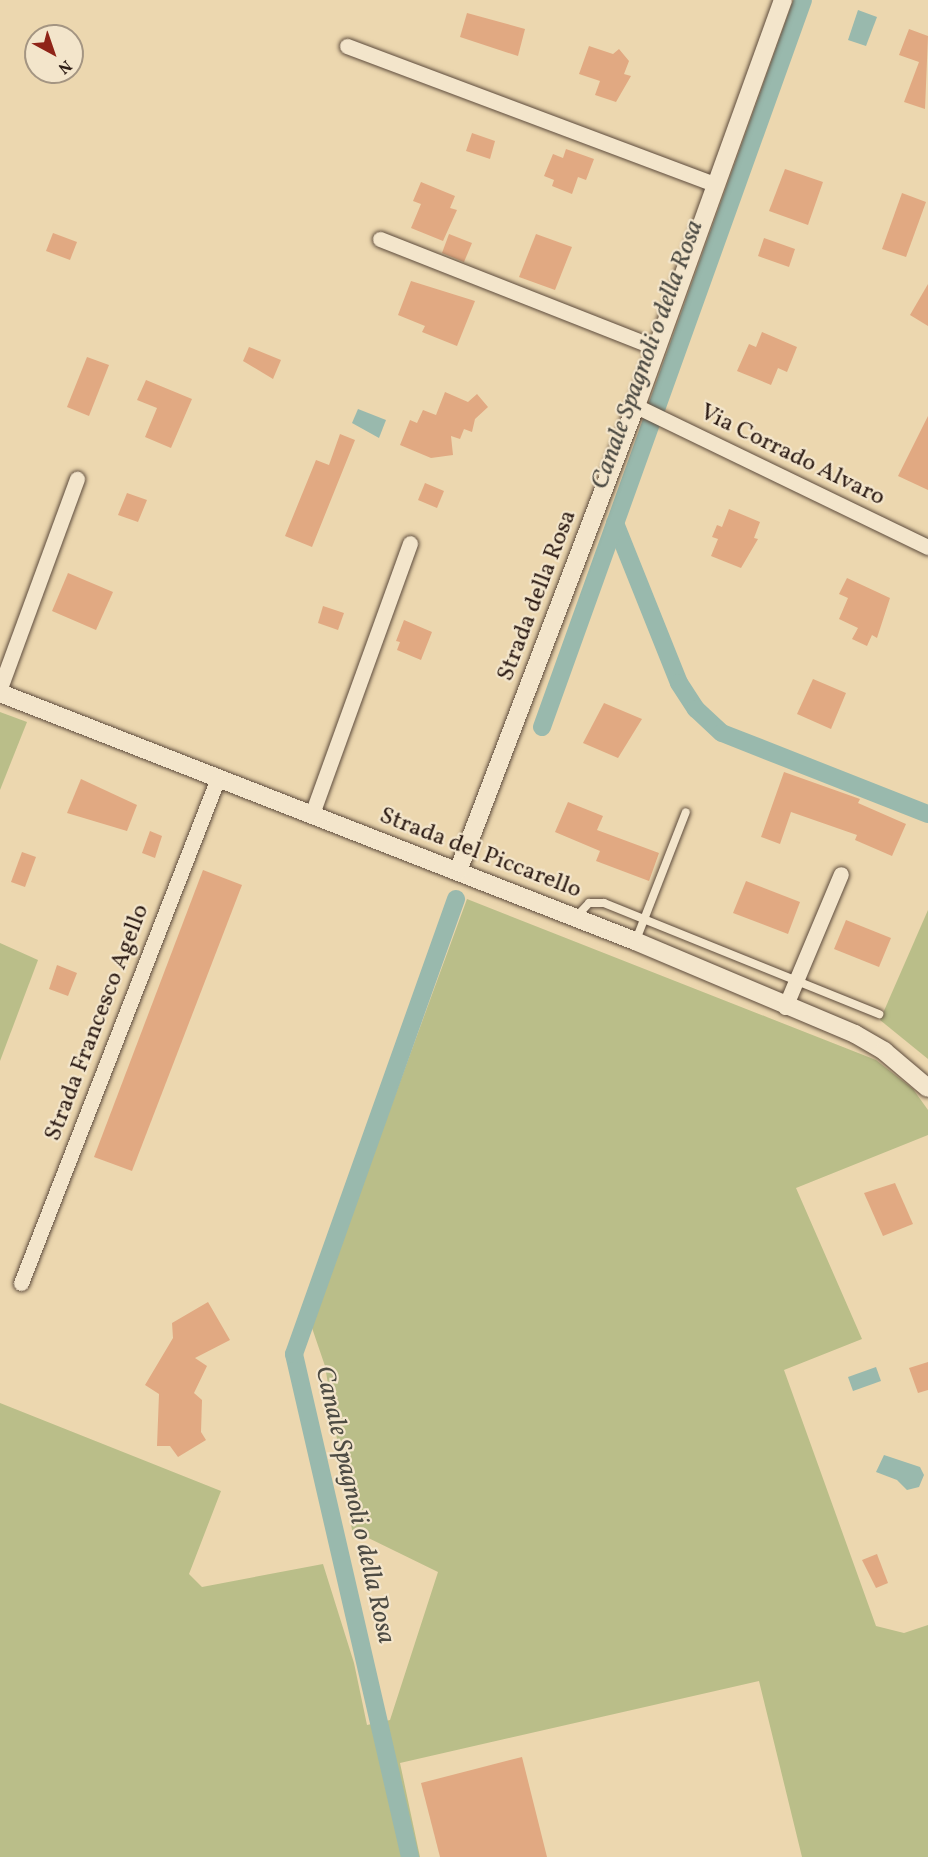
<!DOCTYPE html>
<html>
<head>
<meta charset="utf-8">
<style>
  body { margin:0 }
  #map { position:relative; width:928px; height:1857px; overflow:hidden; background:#ecd7af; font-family:Vollkorn,serif }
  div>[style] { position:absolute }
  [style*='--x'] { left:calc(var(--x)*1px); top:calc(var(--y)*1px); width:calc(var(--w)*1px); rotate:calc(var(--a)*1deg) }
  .green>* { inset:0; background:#babe89 }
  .water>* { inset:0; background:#99b9ad }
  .canal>* { height:18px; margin:-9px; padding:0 9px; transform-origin:9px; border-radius:9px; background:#99b9ad }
  .building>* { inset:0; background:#e1a982 }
  .roads { filter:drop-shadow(0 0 2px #5d4b3c) drop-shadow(0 0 2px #5d4b3c) }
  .service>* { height:8px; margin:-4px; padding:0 4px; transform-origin:4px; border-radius:4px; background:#f3e5cb }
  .minor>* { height:15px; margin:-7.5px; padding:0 7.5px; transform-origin:7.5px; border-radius:7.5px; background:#f3e5cb }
  .tertiary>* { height:18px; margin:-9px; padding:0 9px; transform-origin:9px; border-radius:9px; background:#f3e5cb }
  span { translate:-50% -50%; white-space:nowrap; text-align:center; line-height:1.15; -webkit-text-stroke:4.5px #f3e5cb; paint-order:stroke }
  .street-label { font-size:24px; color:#2d1c15 }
  .water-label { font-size:26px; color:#4d4b43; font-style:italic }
  .north { position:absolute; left:24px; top:24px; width:60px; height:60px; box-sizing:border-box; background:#f3e5cb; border:2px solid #a49582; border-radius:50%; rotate:140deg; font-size:16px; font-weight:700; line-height:24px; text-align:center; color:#2d1c15 }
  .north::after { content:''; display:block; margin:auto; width:21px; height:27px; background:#8f2418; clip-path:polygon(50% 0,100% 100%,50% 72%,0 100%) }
</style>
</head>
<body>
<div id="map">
  <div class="green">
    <div style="clip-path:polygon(0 712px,27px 722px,0 790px)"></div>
    <div style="clip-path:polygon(467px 899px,876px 1060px,913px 1089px,928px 1110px,928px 1135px,796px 1188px,862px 1339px,784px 1370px,876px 1626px,904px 1633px,928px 1625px,928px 1857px,802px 1857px,759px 1681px,400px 1763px,420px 1857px,0 1857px,0 1403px,221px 1491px,189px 1574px,202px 1587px,323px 1564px,354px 1663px,367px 1725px,390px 1720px,438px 1572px,352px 1530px,325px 1366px,311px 1325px)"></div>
    <div style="clip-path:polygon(928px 910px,928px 1059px,880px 1020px)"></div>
    <div style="clip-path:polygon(0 943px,38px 960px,0 1061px)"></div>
  </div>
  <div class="water">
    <div style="clip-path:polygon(858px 10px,877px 17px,866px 46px,848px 40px)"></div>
    <div style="clip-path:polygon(358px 409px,386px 420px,379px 438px,352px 423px)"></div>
    <div style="clip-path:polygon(876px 1367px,881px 1381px,853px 1391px,848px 1377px)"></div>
    <div style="clip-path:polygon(884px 1455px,920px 1467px,924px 1475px,919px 1487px,907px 1490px,897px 1480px,876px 1472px)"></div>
  </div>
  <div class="canal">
    <div style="--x:615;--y:523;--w:172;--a:68.2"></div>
    <div style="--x:679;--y:683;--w:31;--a:57"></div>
    <div style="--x:696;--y:709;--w:35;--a:43"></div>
    <div style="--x:722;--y:733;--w:221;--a:21.5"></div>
    <div style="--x:542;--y:727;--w:772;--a:-70.25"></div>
    <div style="--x:410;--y:1857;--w:516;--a:-102.99"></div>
    <div style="--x:294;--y:1354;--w:483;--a:-70.4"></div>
  </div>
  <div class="building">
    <div style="clip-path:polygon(467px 13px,525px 29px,518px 56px,460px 37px)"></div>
    <div style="clip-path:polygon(909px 29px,928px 36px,925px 109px,904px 102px,919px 62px,899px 55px)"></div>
    <div style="clip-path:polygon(589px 46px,613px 54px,619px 49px,629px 61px,624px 74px,631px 76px,616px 102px,595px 95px,600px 81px,579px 74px)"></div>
    <div style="clip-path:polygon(472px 133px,495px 141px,490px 159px,466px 151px)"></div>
    <div style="clip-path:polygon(566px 149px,594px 159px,586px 180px,578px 177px,572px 194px,552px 186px,554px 180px,544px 176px,553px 154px,563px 158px)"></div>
    <div style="clip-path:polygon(785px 169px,823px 182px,808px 225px,769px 211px)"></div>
    <div style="clip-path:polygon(421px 182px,455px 196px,450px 208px,457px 210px,443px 241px,411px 228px,421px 204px,413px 201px)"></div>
    <div style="clip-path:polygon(902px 193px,926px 202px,906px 257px,882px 249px)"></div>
    <div style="clip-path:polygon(53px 233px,77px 242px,70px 260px,46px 251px)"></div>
    <div style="clip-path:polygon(449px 234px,472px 243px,464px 262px,442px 253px)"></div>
    <div style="clip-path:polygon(536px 234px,572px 247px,555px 290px,519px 277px)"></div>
    <div style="clip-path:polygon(764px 238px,795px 249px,789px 267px,758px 256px)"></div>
    <div style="clip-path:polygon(411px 281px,475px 301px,457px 346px,422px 332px,425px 326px,398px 315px)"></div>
    <div style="clip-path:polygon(928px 284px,928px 326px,910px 315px)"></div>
    <div style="clip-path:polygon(762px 332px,797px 347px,787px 372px,778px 368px,771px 385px,737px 371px,749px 344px,756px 347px)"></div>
    <div style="clip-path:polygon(249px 347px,281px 360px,273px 379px,243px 361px)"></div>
    <div style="clip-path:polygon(87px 357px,109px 365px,89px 416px,67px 407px)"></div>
    <div style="clip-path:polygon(146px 380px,192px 399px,171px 448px,145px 437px,157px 408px,137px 400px)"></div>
    <div style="clip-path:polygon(445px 392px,468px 402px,477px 394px,488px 407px,475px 419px,472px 432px,464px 429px,460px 439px,451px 436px,453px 455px,431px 458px,400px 445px,410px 420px,417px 423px,423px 410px,436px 415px)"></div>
    <div style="clip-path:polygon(928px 416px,928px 490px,898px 476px)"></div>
    <div style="clip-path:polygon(340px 434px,355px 440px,312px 547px,285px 536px,316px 460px,329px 465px)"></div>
    <div style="clip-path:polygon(425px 483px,444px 491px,437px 508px,418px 500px)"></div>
    <div style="clip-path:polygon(127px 493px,147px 500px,138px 522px,118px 515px)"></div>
    <div style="clip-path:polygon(729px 509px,760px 522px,754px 538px,758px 539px,741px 568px,711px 556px,718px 539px,712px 537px,717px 525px,722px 527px)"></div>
    <div style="clip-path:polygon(68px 573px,113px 592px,96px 630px,52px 611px)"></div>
    <div style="clip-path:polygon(847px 578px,890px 598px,877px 638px,872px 635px,867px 646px,852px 639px,858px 628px,839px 619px,848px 598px,839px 594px)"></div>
    <div style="clip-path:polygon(323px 606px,344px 613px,338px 630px,318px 623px)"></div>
    <div style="clip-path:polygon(404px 620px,432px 632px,421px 660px,397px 650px,400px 642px,396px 641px)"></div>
    <div style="clip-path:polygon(813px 679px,846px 693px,831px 729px,797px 714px)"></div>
    <div style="clip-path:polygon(604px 703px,642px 719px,618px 758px,583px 743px)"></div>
    <div style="clip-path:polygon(784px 772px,860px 799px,858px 803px,906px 824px,892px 856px,855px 840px,857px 835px,791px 812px,780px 844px,761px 837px)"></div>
    <div style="clip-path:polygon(81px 779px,137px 805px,127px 831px,67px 813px)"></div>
    <div style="clip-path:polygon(568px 802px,603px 816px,597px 830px,659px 853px,649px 881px,596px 861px,600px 851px,555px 832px)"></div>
    <div style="clip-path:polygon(150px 831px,162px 836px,155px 858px,142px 853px)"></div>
    <div style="clip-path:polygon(22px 852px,36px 857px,25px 887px,11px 882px)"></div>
    <div style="clip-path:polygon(203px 870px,242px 885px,132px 1171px,94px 1157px)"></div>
    <div style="clip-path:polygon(746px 881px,800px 902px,788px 934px,733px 913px)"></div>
    <div style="clip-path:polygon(846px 920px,891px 938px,879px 967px,834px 949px)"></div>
    <div style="clip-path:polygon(57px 965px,77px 973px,68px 996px,49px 989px)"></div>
    <div style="clip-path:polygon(895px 1183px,913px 1224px,883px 1236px,864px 1193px)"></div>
    <div style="clip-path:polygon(208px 1302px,230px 1340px,195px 1358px,207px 1366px,194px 1393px,202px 1400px,201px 1432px,206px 1440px,178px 1457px,170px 1446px,157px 1446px,159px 1394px,145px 1385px,173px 1338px,172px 1323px)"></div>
    <div style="clip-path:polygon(928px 1362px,928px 1390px,918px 1393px,909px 1368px)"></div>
    <div style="clip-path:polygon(877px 1554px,888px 1583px,876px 1588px,862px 1560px)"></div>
    <div style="clip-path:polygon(522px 1757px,547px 1857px,440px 1857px,421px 1783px)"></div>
  </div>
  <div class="roads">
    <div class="service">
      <div style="--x:576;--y:917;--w:19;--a:-47"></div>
      <div style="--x:589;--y:903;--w:15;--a:0"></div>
      <div style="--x:604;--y:903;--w:297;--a:22"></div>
      <div style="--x:636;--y:940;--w:137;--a:-68.7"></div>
    </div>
    <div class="minor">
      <div style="--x:347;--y:46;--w:394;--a:20.6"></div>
      <div style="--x:380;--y:239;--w:298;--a:21.5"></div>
      <div style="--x:636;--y:406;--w:324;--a:25.8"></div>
      <div style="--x:0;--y:688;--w:223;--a:-69.8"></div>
      <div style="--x:312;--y:814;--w:288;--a:-70.1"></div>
      <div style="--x:785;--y:1007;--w:144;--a:-67.2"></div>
      <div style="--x:21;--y:1283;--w:542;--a:-68.69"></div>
    </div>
    <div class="tertiary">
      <div style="--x:0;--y:693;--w:682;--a:21.33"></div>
      <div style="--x:635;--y:941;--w:239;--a:22.9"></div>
      <div style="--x:855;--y:1034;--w:34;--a:30"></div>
      <div style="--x:884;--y:1051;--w:57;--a:40.1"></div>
      <div style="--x:458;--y:871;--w:498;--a:-69.1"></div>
      <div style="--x:636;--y:406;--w:432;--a:-70.1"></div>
    </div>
  </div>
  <div class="street-label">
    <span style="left:792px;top:456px;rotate:26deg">Via Corrado Alvaro</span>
    <span style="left:538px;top:596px;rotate:-69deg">Strada della Rosa</span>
    <span style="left:480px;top:854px;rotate:21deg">Strada del Piccarello</span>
    <span style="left:98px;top:1023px;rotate:-69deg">Strada Francesco Agello</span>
  </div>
  <div class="water-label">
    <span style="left:648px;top:355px;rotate:-70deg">Canale Spagnoli o della Rosa</span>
    <span style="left:354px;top:1505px;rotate:77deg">Canale Spagnoli o della Rosa</span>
  </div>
  <div class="north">N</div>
</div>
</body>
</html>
